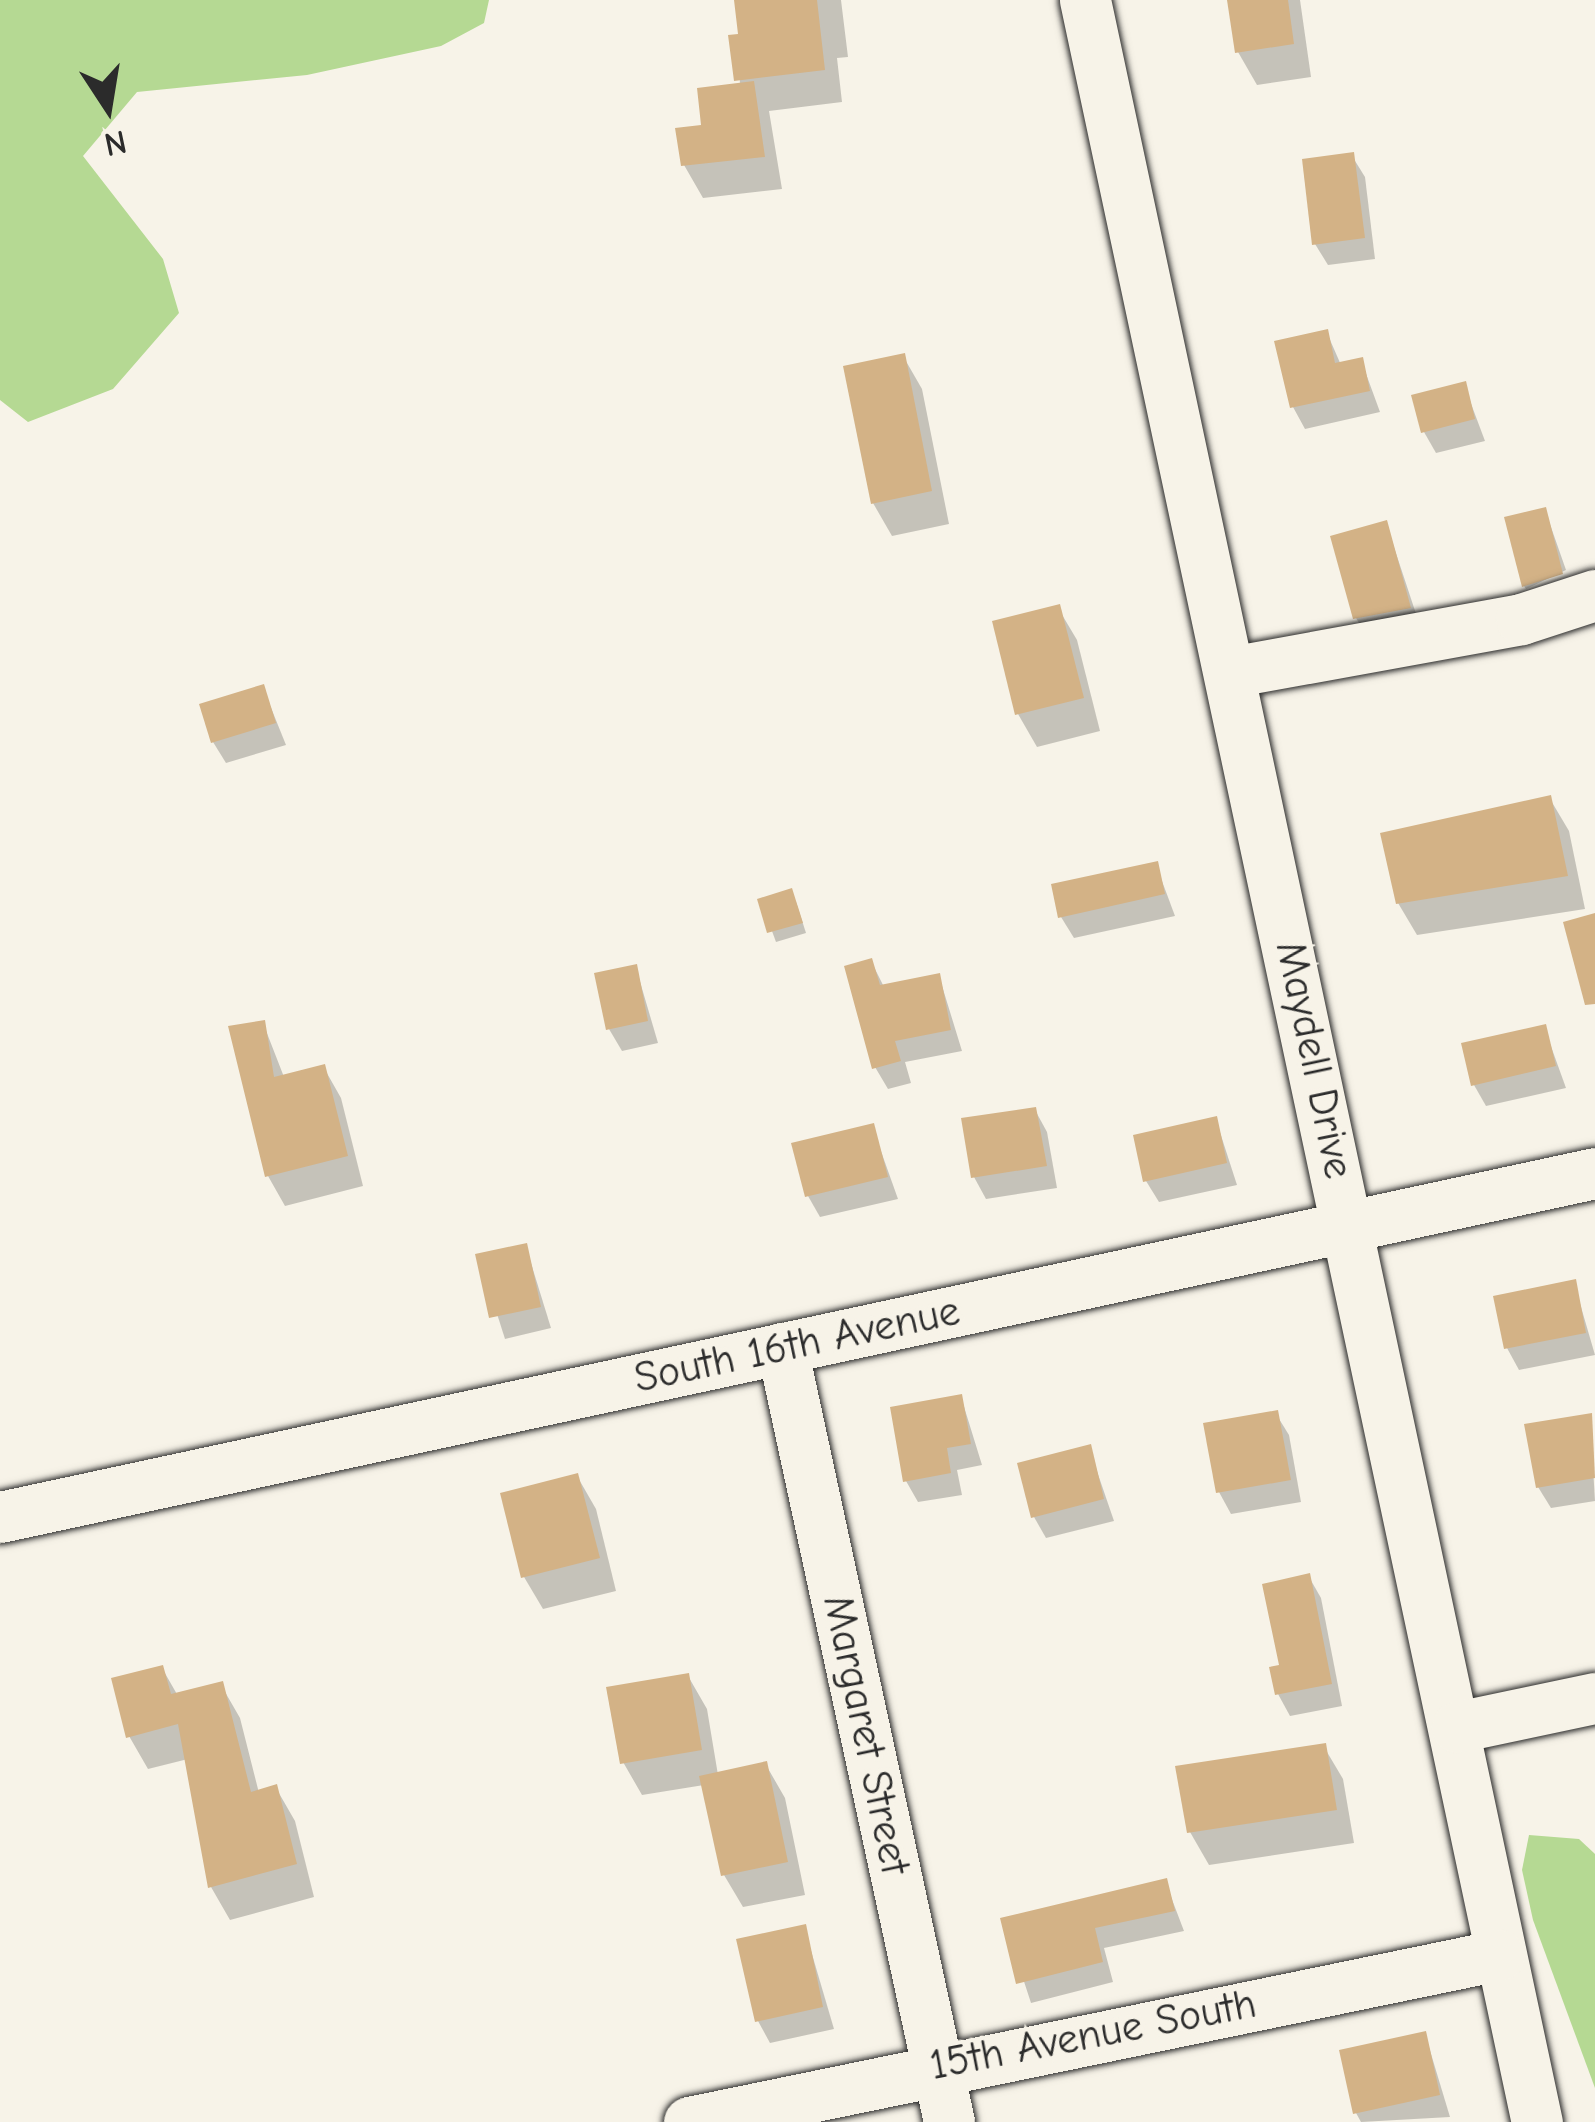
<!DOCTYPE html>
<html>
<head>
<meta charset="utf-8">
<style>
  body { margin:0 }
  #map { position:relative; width:1595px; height:2122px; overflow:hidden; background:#f7f3e8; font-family:"Comic Neue",sans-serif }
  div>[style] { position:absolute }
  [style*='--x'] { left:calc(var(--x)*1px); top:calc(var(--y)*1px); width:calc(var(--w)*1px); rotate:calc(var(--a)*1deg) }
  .green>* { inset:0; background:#b5d993 }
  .shadow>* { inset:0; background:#0003 }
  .building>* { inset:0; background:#d3b286 }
  .roads { filter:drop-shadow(0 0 3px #2b2b2b) drop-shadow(0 0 3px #2b2b2b) }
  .minor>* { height:51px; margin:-25.5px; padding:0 25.5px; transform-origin:25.5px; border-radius:25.5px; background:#f7f3e8 }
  span { translate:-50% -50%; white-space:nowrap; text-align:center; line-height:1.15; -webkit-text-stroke:9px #f7f3e8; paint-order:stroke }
  .street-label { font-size:42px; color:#2b2b2b }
  .north { position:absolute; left:48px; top:48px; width:120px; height:120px; -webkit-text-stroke:9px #f7f3e8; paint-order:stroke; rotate:168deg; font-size:33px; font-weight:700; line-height:48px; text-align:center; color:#2b2b2b }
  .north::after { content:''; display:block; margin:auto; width:42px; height:54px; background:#2b2b2b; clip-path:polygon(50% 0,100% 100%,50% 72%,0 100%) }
</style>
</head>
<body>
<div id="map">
  <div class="green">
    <div style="clip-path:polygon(0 0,489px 0,484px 23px,441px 46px,307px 75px,137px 92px,83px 156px,163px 259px,179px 313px,113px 389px,28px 422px,0 400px)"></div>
    <div style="clip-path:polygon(1529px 1835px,1579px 1839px,1595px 1854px,1595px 2088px,1533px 1920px,1522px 1870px)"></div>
  </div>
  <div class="shadow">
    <div style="clip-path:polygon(737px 0,841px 0,848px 57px,837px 58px,842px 102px,769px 111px,782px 189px,703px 198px,684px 165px,740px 86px)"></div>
    <div style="clip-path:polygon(1230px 0,1300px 0,1311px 77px,1257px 85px,1238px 52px)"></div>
    <div style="clip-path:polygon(1352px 156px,1365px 177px,1375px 259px,1328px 265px,1315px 244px)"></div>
    <div style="clip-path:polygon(1327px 333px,1341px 365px,1361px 360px,1380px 412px,1305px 429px,1293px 407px)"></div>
    <div style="clip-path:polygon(903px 356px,922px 389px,949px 524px,892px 536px,873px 503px)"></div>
    <div style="clip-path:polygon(1464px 385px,1485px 441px,1436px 453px,1424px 432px)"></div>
    <div style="clip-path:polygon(1545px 510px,1566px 570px,1526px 589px,1524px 586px)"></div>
    <div style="clip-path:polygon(1386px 523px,1421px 629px,1369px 640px,1356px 618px)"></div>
    <div style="clip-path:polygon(1058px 608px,1077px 640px,1100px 731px,1037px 747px,1018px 714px)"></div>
    <div style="clip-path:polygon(263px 688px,286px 745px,226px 763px,213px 742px)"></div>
    <div style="clip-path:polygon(1550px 799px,1569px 831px,1585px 909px,1417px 935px,1398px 903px)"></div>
    <div style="clip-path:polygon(1156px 865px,1175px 916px,1074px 938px,1061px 917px)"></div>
    <div style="clip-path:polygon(761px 901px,796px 902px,806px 933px,776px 942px)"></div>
    <div style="clip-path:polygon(871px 961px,884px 987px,939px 976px,962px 1051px,905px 1062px,911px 1083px,888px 1089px,875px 1067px)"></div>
    <div style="clip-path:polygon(636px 968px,658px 1043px,622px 1051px,609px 1029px)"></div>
    <div style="clip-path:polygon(263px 1023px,284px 1077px,324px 1068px,341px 1098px,363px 1186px,285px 1206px,268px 1176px)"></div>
    <div style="clip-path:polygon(1544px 1027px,1566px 1088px,1486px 1106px,1474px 1085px)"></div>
    <div style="clip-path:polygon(1035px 1110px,1047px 1132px,1057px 1188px,986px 1199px,974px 1177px)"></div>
    <div style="clip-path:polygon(1216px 1120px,1237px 1185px,1159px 1202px,1146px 1181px)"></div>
    <div style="clip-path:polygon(872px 1126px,898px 1199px,820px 1217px,808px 1196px)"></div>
    <div style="clip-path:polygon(526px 1247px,551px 1328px,505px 1339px,479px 1257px)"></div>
    <div style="clip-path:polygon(1574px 1283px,1595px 1355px,1519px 1370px,1507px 1348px)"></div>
    <div style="clip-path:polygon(961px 1397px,982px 1465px,957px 1470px,962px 1495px,918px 1502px,906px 1481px)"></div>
    <div style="clip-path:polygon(1276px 1414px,1289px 1435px,1301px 1502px,1231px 1514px,1219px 1492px)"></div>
    <div style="clip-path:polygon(1590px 1417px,1595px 1501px,1551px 1508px,1538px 1487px)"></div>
    <div style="clip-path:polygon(1089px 1448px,1114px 1521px,1046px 1538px,1034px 1517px)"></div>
    <div style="clip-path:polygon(577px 1476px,596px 1509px,616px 1591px,543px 1609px,524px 1577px)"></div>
    <div style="clip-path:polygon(1309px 1577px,1321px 1598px,1342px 1706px,1290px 1716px,1278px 1694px)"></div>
    <div style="clip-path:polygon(162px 1668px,178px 1696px,221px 1685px,240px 1718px,259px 1793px,276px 1788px,295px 1821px,314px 1897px,230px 1920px,211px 1887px,188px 1759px,148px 1769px,129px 1736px)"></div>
    <div style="clip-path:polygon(688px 1676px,707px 1709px,718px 1775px,766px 1765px,785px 1798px,805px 1895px,743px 1907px,724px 1875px,704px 1785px,642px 1795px,623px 1762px)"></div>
    <div style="clip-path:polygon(1324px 1747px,1343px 1779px,1354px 1843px,1209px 1865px,1190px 1832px)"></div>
    <div style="clip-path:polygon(1165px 1881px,1184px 1931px,1104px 1948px,1113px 1982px,1031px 2003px,1004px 1920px)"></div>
    <div style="clip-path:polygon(804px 1927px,834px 2029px,770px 2043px,758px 2021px)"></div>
    <div style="clip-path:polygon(1425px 2034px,1450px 2117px,1361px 2122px,1356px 2113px)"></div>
  </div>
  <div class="building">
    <div style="clip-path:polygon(734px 0,817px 0,825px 70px,734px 81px,728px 35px,738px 34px)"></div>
    <div style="clip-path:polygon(1227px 0,1288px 0,1294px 44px,1235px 53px)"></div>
    <div style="clip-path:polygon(754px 81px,765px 157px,681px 166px,675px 128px,701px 125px,697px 88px)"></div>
    <div style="clip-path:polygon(1354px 152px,1365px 238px,1312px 245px,1302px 159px)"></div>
    <div style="clip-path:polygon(1328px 329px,1335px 363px,1363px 357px,1370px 391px,1290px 408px,1274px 341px)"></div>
    <div style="clip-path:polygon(905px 353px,932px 491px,871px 504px,843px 366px)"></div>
    <div style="clip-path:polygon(1466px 381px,1475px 419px,1421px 433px,1411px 395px)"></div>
    <div style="clip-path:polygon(1546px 507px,1563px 574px,1522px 587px,1504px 517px)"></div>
    <div style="clip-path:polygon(1387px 520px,1411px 608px,1353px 619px,1330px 536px)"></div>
    <div style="clip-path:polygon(1060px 604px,1084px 698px,1015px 715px,992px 621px)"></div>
    <div style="clip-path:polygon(264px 684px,276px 723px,211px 743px,199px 704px)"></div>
    <div style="clip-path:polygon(1551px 795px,1568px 876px,1396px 904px,1380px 833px)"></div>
    <div style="clip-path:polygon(1158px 861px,1165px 894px,1058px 918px,1051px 884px)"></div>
    <div style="clip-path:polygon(792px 888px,803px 923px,767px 933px,757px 899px)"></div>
    <div style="clip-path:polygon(1595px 913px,1595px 1004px,1585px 1005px,1563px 922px)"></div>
    <div style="clip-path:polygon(872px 958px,880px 985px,940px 973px,951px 1030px,895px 1041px,901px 1061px,872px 1069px,844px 966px)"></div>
    <div style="clip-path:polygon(637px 964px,648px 1021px,606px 1030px,594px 973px)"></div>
    <div style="clip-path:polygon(265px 1020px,274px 1077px,325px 1064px,348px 1156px,265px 1177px,228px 1026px)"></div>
    <div style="clip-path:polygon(1546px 1024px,1556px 1066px,1471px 1086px,1461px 1043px)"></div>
    <div style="clip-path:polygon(1036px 1107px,1047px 1166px,971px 1178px,961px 1118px)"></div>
    <div style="clip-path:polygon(1217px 1116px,1227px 1163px,1143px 1182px,1133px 1135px)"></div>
    <div style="clip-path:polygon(874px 1123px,888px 1177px,805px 1197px,791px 1143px)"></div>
    <div style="clip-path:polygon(527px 1243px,541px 1307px,489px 1318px,475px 1254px)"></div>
    <div style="clip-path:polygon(1576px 1279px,1586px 1333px,1504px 1349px,1493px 1296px)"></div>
    <div style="clip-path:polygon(962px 1394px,971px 1444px,947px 1448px,951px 1473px,903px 1482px,890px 1407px)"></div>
    <div style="clip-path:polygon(1278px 1410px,1291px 1480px,1216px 1493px,1203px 1423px)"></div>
    <div style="clip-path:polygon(1592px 1413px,1595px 1478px,1536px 1488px,1524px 1424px)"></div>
    <div style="clip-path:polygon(1091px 1444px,1104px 1499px,1031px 1518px,1017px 1463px)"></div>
    <div style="clip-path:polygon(578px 1473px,600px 1558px,521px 1578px,500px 1493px)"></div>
    <div style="clip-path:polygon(1310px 1573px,1332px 1684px,1275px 1695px,1269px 1667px,1279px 1665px,1262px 1584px)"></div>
    <div style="clip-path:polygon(163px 1665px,171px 1694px,223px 1681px,251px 1792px,277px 1784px,297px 1864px,208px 1888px,178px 1724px,126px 1738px,111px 1678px)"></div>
    <div style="clip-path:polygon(689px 1673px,702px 1750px,620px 1764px,606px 1687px)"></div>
    <div style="clip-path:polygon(1326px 1743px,1337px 1810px,1187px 1833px,1175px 1766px)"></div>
    <div style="clip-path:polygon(767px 1761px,788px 1862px,721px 1876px,699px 1776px)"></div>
    <div style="clip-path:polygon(1167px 1878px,1175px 1911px,1095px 1928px,1103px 1962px,1016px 1984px,1000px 1918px)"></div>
    <div style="clip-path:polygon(806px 1924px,823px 2007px,755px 2022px,736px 1939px)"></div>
    <div style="clip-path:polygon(1426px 2031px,1440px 2095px,1353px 2114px,1339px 2050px)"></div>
  </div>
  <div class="roads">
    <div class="minor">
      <div style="--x:1085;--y:0;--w:2170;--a:77.98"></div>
      <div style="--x:1230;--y:672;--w:296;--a:-10.3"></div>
      <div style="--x:1521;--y:619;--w:78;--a:-18"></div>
      <div style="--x:782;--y:1348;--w:792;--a:77.82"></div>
      <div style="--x:0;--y:1517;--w:1632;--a:-12.17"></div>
      <div style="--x:1457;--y:1727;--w:141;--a:-11.9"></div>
      <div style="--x:689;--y:2122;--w:827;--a:-11.65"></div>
    </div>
  </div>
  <div class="street-label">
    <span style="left:1314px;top:1060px;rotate:78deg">Maydell Drive</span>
    <span style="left:797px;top:1345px;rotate:-12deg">South 16th Avenue</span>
    <span style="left:866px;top:1735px;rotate:78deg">Margaret Street</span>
    <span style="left:1093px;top:2035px;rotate:-11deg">15th Avenue South</span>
  </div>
  <div class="north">N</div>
</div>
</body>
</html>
